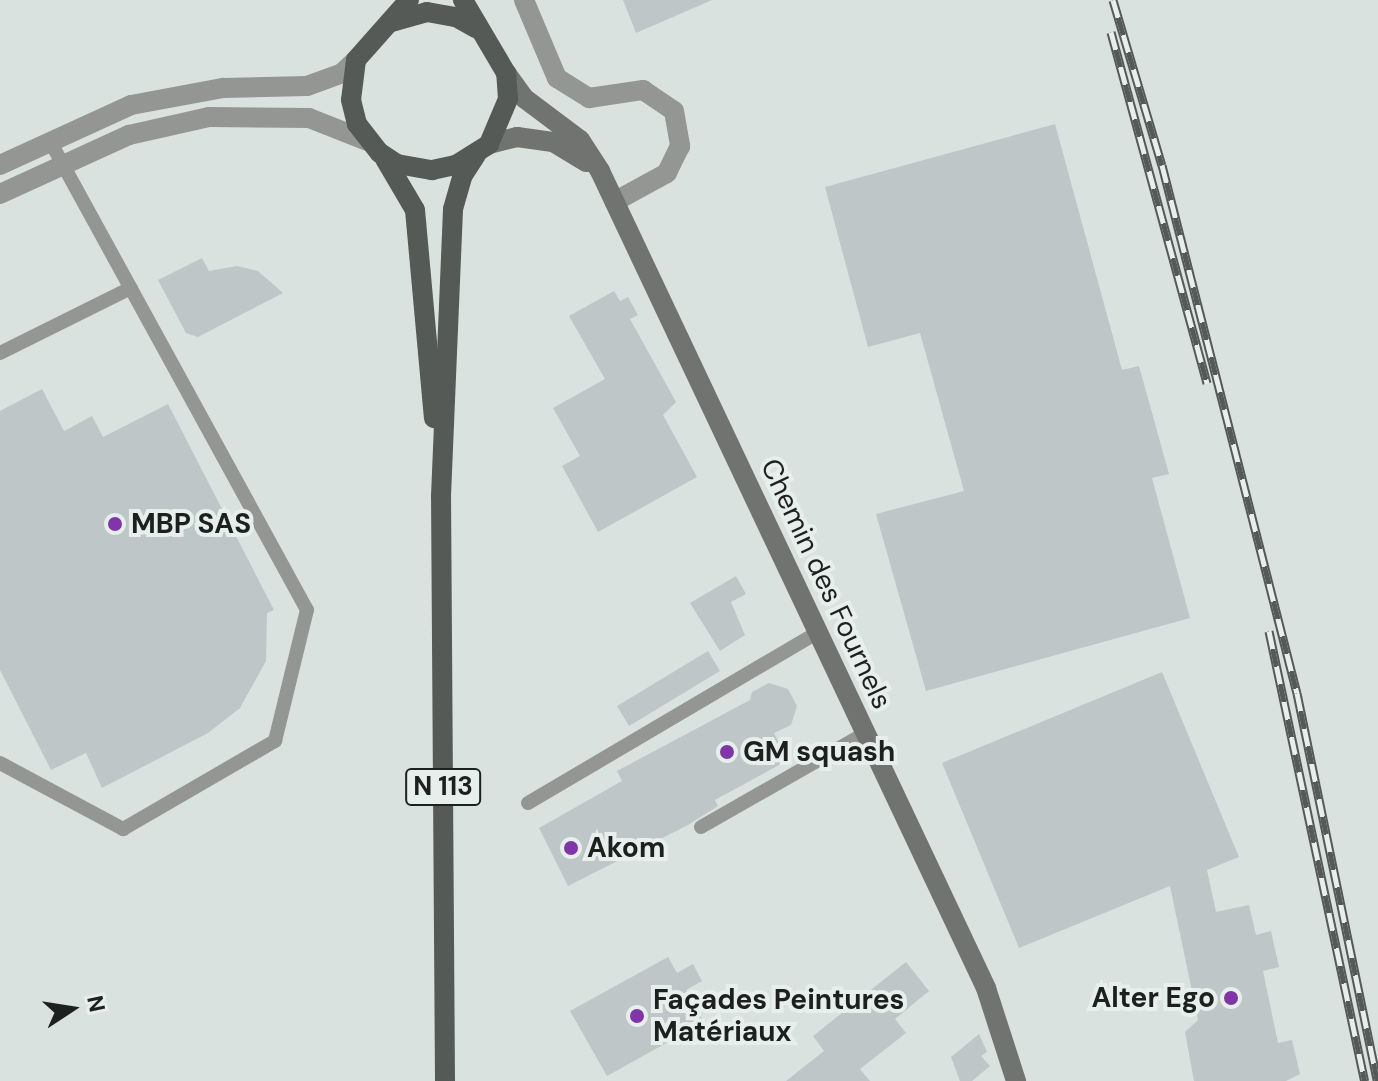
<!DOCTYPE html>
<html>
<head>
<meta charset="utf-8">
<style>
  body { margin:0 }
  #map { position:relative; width:1378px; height:1081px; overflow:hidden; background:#dae2df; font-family:"DM Sans",sans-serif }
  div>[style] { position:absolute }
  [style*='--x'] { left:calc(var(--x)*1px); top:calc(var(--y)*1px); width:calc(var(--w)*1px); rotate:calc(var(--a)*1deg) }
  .building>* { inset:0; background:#bec6c7 }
  .lane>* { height:14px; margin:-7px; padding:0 7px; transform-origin:7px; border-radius:7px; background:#949694 }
  .street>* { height:20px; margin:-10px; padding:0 10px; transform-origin:10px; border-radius:10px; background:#949694 }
  .secondary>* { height:20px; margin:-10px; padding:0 10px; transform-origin:10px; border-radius:10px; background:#707370 }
  .primary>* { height:20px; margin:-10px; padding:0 10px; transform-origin:10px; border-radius:10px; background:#565a57 }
  .rail>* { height:9px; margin-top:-4.5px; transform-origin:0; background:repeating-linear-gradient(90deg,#e7efed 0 18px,#555958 0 36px); box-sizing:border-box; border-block:2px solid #555958 }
  .dots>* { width:22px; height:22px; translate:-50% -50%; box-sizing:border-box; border:4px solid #e7efed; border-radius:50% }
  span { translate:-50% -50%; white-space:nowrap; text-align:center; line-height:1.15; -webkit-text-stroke:8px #e7efed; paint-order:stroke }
  .shield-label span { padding:2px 6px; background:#e7efed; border:2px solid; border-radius:6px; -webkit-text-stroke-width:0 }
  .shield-label { font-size:26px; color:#1d201f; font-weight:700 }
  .poi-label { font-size:28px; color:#1d201f; font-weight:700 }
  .left { translate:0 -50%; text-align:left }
  .right { translate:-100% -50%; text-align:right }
  .street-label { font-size:28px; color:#1d201f }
  .north { position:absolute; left:32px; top:969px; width:80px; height:80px; -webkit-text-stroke:6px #e7efed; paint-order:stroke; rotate:78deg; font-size:22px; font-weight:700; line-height:32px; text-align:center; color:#1d201f }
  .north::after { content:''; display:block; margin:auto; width:28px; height:36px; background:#1d201f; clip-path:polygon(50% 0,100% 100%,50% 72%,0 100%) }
</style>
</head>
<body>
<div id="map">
  <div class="building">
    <div style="clip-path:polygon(623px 0,712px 0,636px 33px)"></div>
    <div style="clip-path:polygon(1055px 124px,1122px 370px,1139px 366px,1169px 474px,1152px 478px,1190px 618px,926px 691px,876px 514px,964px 491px,920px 333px,868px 347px,825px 187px)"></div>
    <div style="clip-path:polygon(202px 258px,209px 271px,237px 266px,258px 271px,283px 293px,198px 337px,186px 333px,158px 280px)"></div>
    <div style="clip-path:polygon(614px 291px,620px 301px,628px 297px,638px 315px,630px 319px,676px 402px,663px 415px,697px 477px,598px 532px,562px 466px,580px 456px,553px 408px,605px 379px,569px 316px)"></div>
    <div style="clip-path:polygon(42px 389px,64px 431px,92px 416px,103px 437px,168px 404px,274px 610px,267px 613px,266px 661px,240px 708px,208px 733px,102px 788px,86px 753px,51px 770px,0 670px,0 411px)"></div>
    <div style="clip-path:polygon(736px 576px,746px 594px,731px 602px,745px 635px,720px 651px,690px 603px)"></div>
    <div style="clip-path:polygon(708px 651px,720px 671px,629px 726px,617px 706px)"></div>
    <div style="clip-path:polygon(1162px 672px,1239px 857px,1207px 870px,1216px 912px,1249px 905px,1256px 935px,1271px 931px,1279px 967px,1263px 971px,1278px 1043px,1292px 1040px,1300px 1074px,1286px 1081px,1194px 1081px,1185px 1032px,1198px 1020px,1170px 886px,1019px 948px,942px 763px)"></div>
    <div style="clip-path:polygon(769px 683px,788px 689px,797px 706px,791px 725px,774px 733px,788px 760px,715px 800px,718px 806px,688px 825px,568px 886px,539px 828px,622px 781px,617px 771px,750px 700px,752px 692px)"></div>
    <div style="clip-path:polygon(668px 957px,677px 973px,693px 964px,702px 981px,686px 990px,704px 1022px,607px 1076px,570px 1011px)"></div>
    <div style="clip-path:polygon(906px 962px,929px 991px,895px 1019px,906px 1033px,860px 1069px,870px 1081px,786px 1081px,824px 1051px,813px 1036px)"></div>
    <div style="clip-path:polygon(979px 1034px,987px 1052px,981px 1056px,990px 1066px,972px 1081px,960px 1081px,951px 1057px)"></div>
  </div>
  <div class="lane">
    <div style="--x:0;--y:353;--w:146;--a:-26.4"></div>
    <div style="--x:0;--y:763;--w:140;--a:28.2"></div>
    <div style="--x:123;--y:829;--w:176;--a:-30.1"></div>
    <div style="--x:275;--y:741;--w:135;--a:-76.3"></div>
    <div style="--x:307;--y:610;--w:535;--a:-118.72"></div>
    <div style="--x:528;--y:803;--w:337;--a:-30.5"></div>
    <div style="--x:701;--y:827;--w:190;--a:-29.7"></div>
  </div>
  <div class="street">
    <div style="--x:524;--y:0;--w:85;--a:67.1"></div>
    <div style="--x:557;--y:78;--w:38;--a:32"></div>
    <div style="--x:589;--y:98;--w:55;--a:-8.4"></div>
    <div style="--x:643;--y:90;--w:37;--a:34"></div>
    <div style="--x:674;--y:111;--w:36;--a:80"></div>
    <div style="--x:680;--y:146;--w:30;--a:116"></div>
    <div style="--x:667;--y:173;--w:60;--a:151.3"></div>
    <div style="--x:0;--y:165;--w:144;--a:-24.6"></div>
    <div style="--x:131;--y:105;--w:94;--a:-10.5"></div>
    <div style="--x:223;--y:88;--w:84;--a:-1.4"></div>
    <div style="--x:307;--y:86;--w:37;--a:-20"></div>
    <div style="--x:342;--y:73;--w:19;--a:-43"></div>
    <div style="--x:0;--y:194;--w:142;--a:-24.6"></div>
    <div style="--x:129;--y:135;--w:82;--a:-12.7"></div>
    <div style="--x:209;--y:117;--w:100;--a:0.6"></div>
    <div style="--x:309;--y:118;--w:62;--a:21.6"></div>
  </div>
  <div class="secondary">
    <div style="--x:506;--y:73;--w:31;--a:54"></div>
    <div style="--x:524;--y:98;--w:70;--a:36.9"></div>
    <div style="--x:580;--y:140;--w:37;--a:57"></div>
    <div style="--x:600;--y:171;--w:904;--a:64.71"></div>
    <div style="--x:986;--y:988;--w:98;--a:72.1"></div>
    <div style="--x:489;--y:144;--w:29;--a:-14"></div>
    <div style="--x:517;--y:137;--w:36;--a:8"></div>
    <div style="--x:553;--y:142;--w:39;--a:31"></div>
  </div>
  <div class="primary">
    <div style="--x:409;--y:0;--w:80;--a:131.5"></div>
    <div style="--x:356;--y:60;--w:40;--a:97.1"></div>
    <div style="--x:351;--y:100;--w:25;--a:76"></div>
    <div style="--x:357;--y:124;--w:37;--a:52"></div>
    <div style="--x:380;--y:153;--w:20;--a:33"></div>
    <div style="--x:397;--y:164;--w:36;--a:10"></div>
    <div style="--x:432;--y:170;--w:25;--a:-12"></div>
    <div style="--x:456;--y:165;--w:39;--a:-32"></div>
    <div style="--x:489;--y:144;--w:49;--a:-67.1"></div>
    <div style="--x:508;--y:99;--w:26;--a:-94"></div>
    <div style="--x:506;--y:73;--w:85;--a:-120.5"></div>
    <div style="--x:392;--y:22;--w:36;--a:-16"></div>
    <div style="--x:427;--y:12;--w:29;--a:10"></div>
    <div style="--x:456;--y:17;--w:23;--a:29"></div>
    <div style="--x:385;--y:159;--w:59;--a:59.5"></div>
    <div style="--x:415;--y:210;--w:209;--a:84.8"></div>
    <div style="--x:445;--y:1081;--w:585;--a:-90.39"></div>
    <div style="--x:441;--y:496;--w:287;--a:-87.6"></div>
    <div style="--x:453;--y:209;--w:35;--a:-74"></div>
    <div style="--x:463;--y:175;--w:24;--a:-57"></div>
  </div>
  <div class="rail">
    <div style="--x:1113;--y:0;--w:172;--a:73.5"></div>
    <div style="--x:1162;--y:165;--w:545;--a:75.66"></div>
    <div style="--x:1297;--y:693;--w:396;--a:78.3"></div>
    <div style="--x:1111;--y:32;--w:364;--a:74.7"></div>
    <div style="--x:1269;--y:631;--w:460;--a:78"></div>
  </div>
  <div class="dots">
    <div style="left:115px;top:524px;background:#8036a8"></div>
    <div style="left:727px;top:752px;background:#8036a8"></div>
    <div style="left:571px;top:848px;background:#8036a8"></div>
    <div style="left:1231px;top:998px;background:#8036a8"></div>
    <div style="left:637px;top:1016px;background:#8036a8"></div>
  </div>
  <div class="shield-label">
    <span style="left:443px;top:787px">N 113</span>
  </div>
  <div class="poi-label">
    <span class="left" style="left:131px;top:524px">MBP SAS</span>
    <span class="left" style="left:743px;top:752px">GM squash</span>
    <span class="left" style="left:587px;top:848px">Akom</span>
    <span class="right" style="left:1215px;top:998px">Alter Ego</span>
    <span class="left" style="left:653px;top:1016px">Façades Peintures<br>Matériaux</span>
  </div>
  <div class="street-label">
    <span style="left:826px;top:584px;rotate:65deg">Chemin des Fournels</span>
  </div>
  <div class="north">N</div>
</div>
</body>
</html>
